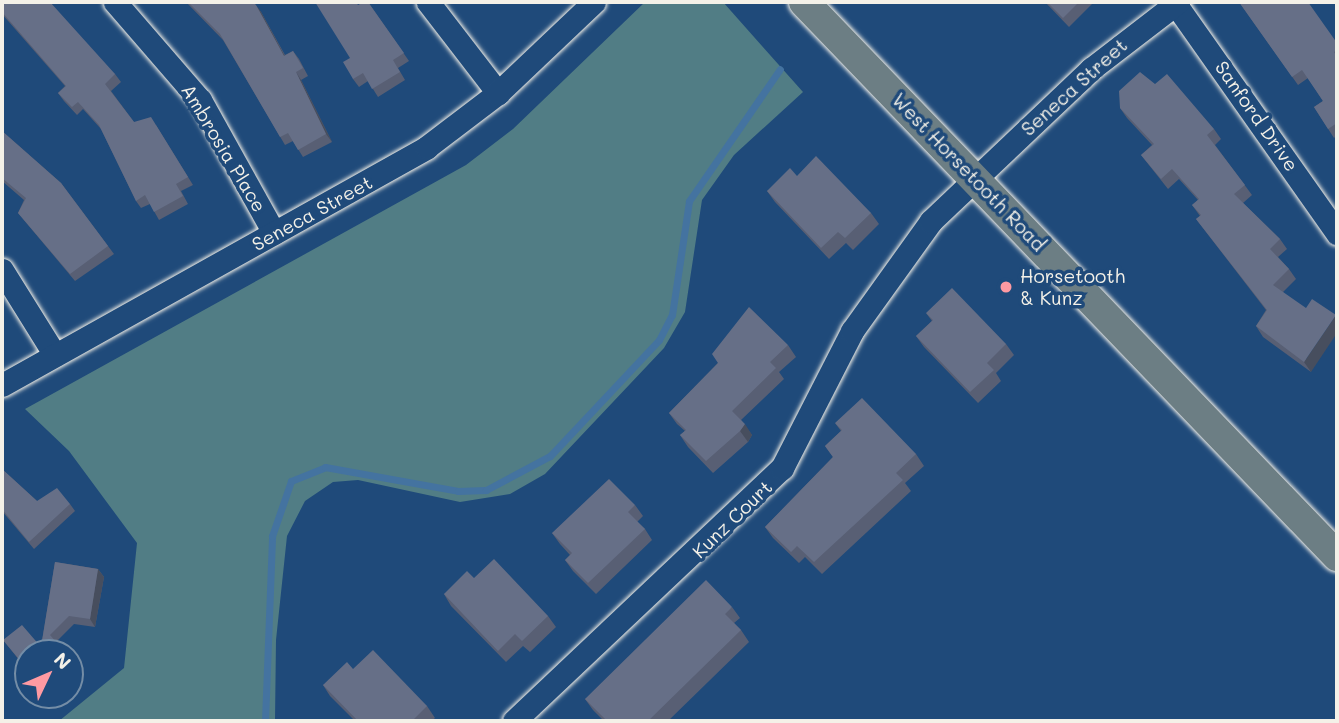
<!DOCTYPE html>
<html>
<head>
<meta charset="utf-8">
<style>
  body { margin:0 }
  #map { position:relative; width:1339px; height:723px; overflow:hidden; background:#1f4a7a; font-family:Mali,sans-serif }
  div>[style] { position:absolute }
  [style*='--x'] { left:calc(var(--x)*1px); top:calc(var(--y)*1px); width:calc(var(--w)*1px); rotate:calc(var(--a)*1deg) }
  .green>* { inset:0; background:#517d85 }
  .stream>* { height:7px; margin:-3.5px; padding:0 3.5px; transform-origin:3.5px; border-radius:3.5px; background:#4473a0 }
  .roads { filter:drop-shadow(0 0 2px #f4f1e8) drop-shadow(0 0 2px #f4f1e8) }
  .minor>* { height:23px; margin:-11.5px; padding:0 11.5px; transform-origin:11.5px; border-radius:11.5px; background:#1f4a7a }
  .major>* { height:30px; margin:-15px; padding:0 15px; transform-origin:15px; border-radius:15px; background:#6c7e84 }
  .wall>* { inset:0; background:#585f74 }
  .shaded-wall>* { inset:0; background:#474e5e }
  .building>* { inset:0; background:#666f87 }
  .dots>* { width:19px; height:19px; translate:-50% -50%; box-sizing:border-box; border:4px solid #1f4a7a; border-radius:50% }
  span { translate:-50% -50%; white-space:nowrap; text-align:center; line-height:1.15; -webkit-text-stroke:7px #1f4a7a; paint-order:stroke }
  .street-label { font-size:19px; color:#f4f1e8 }
  .poi-label { font-size:19px; color:#f4f1e8 }
  .left { translate:0 -50%; text-align:left }
  .frame { position:absolute; inset:0; border:4px solid #f4f1e8; pointer-events:none }
  .north { position:absolute; left:14px; top:639px; width:70px; height:70px; box-sizing:border-box; background:#1f4a7a; border:2px solid #748da6; border-radius:50%; rotate:46deg; font-size:19px; font-weight:700; line-height:28px; text-align:center; color:#f4f1e8 }
  .north::after { content:''; display:block; margin:auto; width:24px; height:32px; background:#ff9aa2; clip-path:polygon(50% 0,100% 100%,50% 72%,0 100%) }
</style>
</head>
<body>
<div id="map">
  <div class="green">
    <div style="clip-path:polygon(645px 2px,723px 2px,803px 92px,734px 155px,702px 200px,685px 312px,664px 348px,545px 474px,510px 494px,460px 502px,358px 480px,333px 482px,305px 501px,287px 536px,276px 640px,275px 721px,59px 721px,124px 668px,137px 543px,69px 451px,25px 409px,466px 165px,513px 129px)"></div>
  </div>
  <div class="stream">
    <div style="--x:265;--y:721;--w:185;--a:-87.8"></div>
    <div style="--x:272;--y:536;--w:58;--a:-70.9"></div>
    <div style="--x:291;--y:481;--w:37;--a:-22"></div>
    <div style="--x:325;--y:467;--w:135;--a:10.2"></div>
    <div style="--x:458;--y:491;--w:28;--a:-2"></div>
    <div style="--x:486;--y:490;--w:72;--a:-28"></div>
    <div style="--x:550;--y:456;--w:159;--a:-46.8"></div>
    <div style="--x:659;--y:340;--w:28;--a:-63"></div>
    <div style="--x:672;--y:315;--w:115;--a:-81.5"></div>
    <div style="--x:689;--y:201;--w:160;--a:-55.4"></div>
  </div>
  <div class="roads">
    <div class="minor">
      <div style="--x:115;--y:2;--w:130;--a:49.1"></div>
      <div style="--x:200;--y:100;--w:152;--a:60.9"></div>
      <div style="--x:428;--y:2;--w:115;--a:52.4"></div>
      <div style="--x:1174;--y:2;--w:283;--a:54.8"></div>
      <div style="--x:2;--y:270;--w:100;--a:58.1"></div>
      <div style="--x:2;--y:385;--w:487;--a:-29.2"></div>
      <div style="--x:427;--y:147;--w:89;--a:-37.3"></div>
      <div style="--x:498;--y:93;--w:132;--a:-43.5"></div>
      <div style="--x:514;--y:721;--w:369;--a:-43.4"></div>
      <div style="--x:782;--y:468;--w:154;--a:-62.9"></div>
      <div style="--x:852;--y:331;--w:135;--a:-54.3"></div>
      <div style="--x:931;--y:221;--w:221;--a:-43.5"></div>
      <div style="--x:1091;--y:69;--w:110;--a:-37.6"></div>
    </div>
    <div class="major">
      <div style="--x:804;--y:2;--w:769;--a:46.11"></div>
    </div>
  </div>
  <div class="wall">
    <div style="clip-path:polygon(2px 2px,115px 74px,121px 82px,111px 91px,134px 122px,156px 125px,193px 185px,181px 191px,188px 204px,159px 220px,150px 204px,141px 208px,136px 201px,101px 129px,83px 109px,77px 115px,64px 101px,58px 93px,65px 86px,2px 14px)"></div>
    <div style="clip-path:polygon(186px 2px,253px 2px,261px 12px,285px 55px,293px 51px,299px 59px,308px 76px,301px 80px,332px 142px,303px 157px,293px 141px,285px 145px,223px 40px)"></div>
    <div style="clip-path:polygon(368px 2px,409px 61px,398px 68px,405px 80px,378px 97px,368px 81px,359px 87px,353px 79px,350px 58px,359px 5px)"></div>
    <div style="clip-path:polygon(1045px 2px,1094px 2px,1069px 27px)"></div>
    <div style="clip-path:polygon(1239px 2px,1337px 43px,1337px 135px,1334px 138px,1314px 107px,1323px 101px,1308px 78px,1298px 85px)"></div>
    <div style="clip-path:polygon(1120px 108px,1214px 129px,1221px 139px,1215px 145px,1252px 195px,1243px 203px,1280px 239px,1287px 249px,1278px 257px,1289px 269px,1296px 279px,1283px 292px,1311px 372px,1263px 337px,1256px 326px,1266px 310px,1196px 219px,1200px 216px,1192px 205px,1198px 200px,1179px 179px,1168px 189px,1141px 155px,1152px 145px,1127px 118px)"></div>
    <div style="clip-path:polygon(2px 131px,61px 183px,114px 254px,75px 281px,18px 213px,24px 200px,2px 181px)"></div>
    <div style="clip-path:polygon(797px 176px,871px 213px,879px 224px,853px 250px,846px 243px,829px 259px,775px 202px,767px 191px)"></div>
    <div style="clip-path:polygon(926px 313px,1006px 344px,1014px 355px,996px 373px,1001px 381px,978px 403px,924px 347px,916px 336px,932px 321px)"></div>
    <div style="clip-path:polygon(788px 345px,796px 357px,779px 372px,784px 379px,741px 420px,752px 435px,748px 442px,713px 473px,688px 447px,680px 435px,685px 431px,677px 424px,669px 413px,718px 363px)"></div>
    <div style="clip-path:polygon(835px 423px,916px 454px,924px 466px,905px 483px,911px 491px,822px 574px,805px 557px,799px 563px,773px 538px,765px 527px,833px 457px,825px 446px,841px 431px)"></div>
    <div style="clip-path:polygon(2px 469px,37px 501px,70px 504px,75px 511px,34px 549px,2px 511px)"></div>
    <div style="clip-path:polygon(635px 505px,643px 516px,637px 522px,645px 529px,652px 540px,596px 594px,573px 571px,565px 560px,570px 555px,560px 544px,552px 533px)"></div>
    <div style="clip-path:polygon(55px 562px,98px 569px,104px 577px,95px 627px,74px 624px,56px 642px,65px 653px,28px 653px,28px 671px,3px 640px,41px 647px)"></div>
    <div style="clip-path:polygon(474px 578px,548px 616px,556px 627px,530px 652px,523px 646px,506px 662px,451px 606px,444px 594px)"></div>
    <div style="clip-path:polygon(732px 607px,740px 618px,734px 623px,741px 630px,749px 642px,668px 721px,604px 721px,593px 710px,585px 699px)"></div>
    <div style="clip-path:polygon(353px 669px,427px 706px,435px 718px,431px 721px,355px 721px,330px 696px,323px 685px)"></div>
  </div>
  <div class="shaded-wall">
    <div style="clip-path:polygon(256px 5px,261px 12px,289px 64px,284px 56px)"></div>
    <div style="clip-path:polygon(296px 72px,301px 80px,332px 142px,326px 134px)"></div>
    <div style="clip-path:polygon(1336px 315px,1337px 317px,1337px 333px,1311px 372px,1304px 362px)"></div>
    <div style="clip-path:polygon(745px 424px,752px 435px,748px 442px,740px 431px)"></div>
    <div style="clip-path:polygon(98px 569px,104px 577px,95px 627px,90px 619px)"></div>
  </div>
  <div class="building">
    <div style="clip-path:polygon(2px 2px,50px 2px,115px 74px,105px 84px,134px 122px,151px 117px,188px 177px,176px 184px,183px 196px,154px 212px,145px 195px,136px 201px,99px 125px,78px 102px,72px 107px,58px 93px,66px 86px,2px 12px)"></div>
    <div style="clip-path:polygon(188px 2px,253px 2px,256px 5px,284px 56px,293px 51px,303px 68px,296px 72px,326px 134px,298px 150px,288px 133px,280px 137px,220px 34px)"></div>
    <div style="clip-path:polygon(315px 2px,356px 2px,358px 5px,364px 2px,368px 2px,404px 53px,393px 60px,400px 72px,372px 89px,363px 73px,353px 79px,343px 62px,350px 58px)"></div>
    <div style="clip-path:polygon(1047px 2px,1079px 2px,1063px 18px)"></div>
    <div style="clip-path:polygon(1239px 2px,1308px 2px,1337px 43px,1337px 50px,1334px 52px,1337px 57px,1337px 123px,1328px 129px,1314px 107px,1323px 101px,1302px 70px,1292px 77px)"></div>
    <div style="clip-path:polygon(1140px 72px,1155px 84px,1167px 74px,1214px 129px,1207px 135px,1245px 185px,1234px 194px,1280px 239px,1270px 249px,1289px 269px,1273px 285px,1306px 308px,1312px 299px,1336px 315px,1304px 362px,1256px 326px,1267px 310px,1196px 219px,1201px 215px,1192px 205px,1199px 199px,1172px 169px,1161px 179px,1141px 155px,1154px 144px,1120px 108px,1119px 91px)"></div>
    <div style="clip-path:polygon(2px 131px,61px 183px,108px 246px,70px 274px,18px 213px,26px 198px,2px 178px)"></div>
    <div style="clip-path:polygon(816px 156px,871px 213px,845px 238px,838px 232px,821px 248px,767px 191px,790px 168px,797px 176px)"></div>
    <div style="clip-path:polygon(952px 288px,1006px 344px,987px 363px,994px 370px,970px 392px,916px 336px,933px 320px,926px 313px)"></div>
    <div style="clip-path:polygon(749px 307px,788px 345px,770px 362px,776px 368px,732px 411px,745px 424px,740px 431px,706px 461px,680px 435px,686px 430px,669px 413px,718px 363px,712px 354px)"></div>
    <div style="clip-path:polygon(862px 398px,916px 454px,896px 473px,903px 480px,814px 562px,797px 546px,791px 552px,765px 527px,833px 457px,825px 446px,842px 430px,835px 423px)"></div>
    <div style="clip-path:polygon(2px 469px,37px 501px,57px 488px,70px 504px,29px 542px,2px 509px)"></div>
    <div style="clip-path:polygon(609px 479px,635px 505px,628px 512px,645px 529px,588px 583px,565px 560px,572px 553px,552px 533px)"></div>
    <div style="clip-path:polygon(494px 559px,548px 616px,522px 641px,515px 634px,498px 651px,444px 594px,467px 571px,474px 578px)"></div>
    <div style="clip-path:polygon(55px 562px,98px 569px,90px 619px,69px 616px,50px 635px,63px 650px,60px 653px,28px 653px,28px 670px,3px 640px,22px 625px,41px 647px)"></div>
    <div style="clip-path:polygon(706px 580px,732px 607px,725px 614px,741px 630px,648px 721px,619px 721px,617px 719px,615px 721px,607px 721px,585px 699px)"></div>
    <div style="clip-path:polygon(373px 650px,427px 706px,412px 721px,358px 721px,323px 685px,347px 662px,353px 669px)"></div>
  </div>
  <div class="dots">
    <div style="left:1006px;top:287px;background:#ff9aa2"></div>
  </div>
  <div class="street-label">
    <span style="left:1074px;top:87px;rotate:-42deg">Seneca Street</span>
    <span style="left:1257px;top:116px;rotate:55deg">Sanford Drive</span>
    <span style="left:224px;top:148px;rotate:59deg">Ambrosia Place</span>
    <span style="left:969px;top:172px;rotate:46deg">West Horsetooth Road</span>
    <span style="left:312px;top:213px;rotate:-29deg">Seneca Street</span>
    <span style="left:732px;top:519px;rotate:-44deg">Kunz Court</span>
  </div>
  <div class="poi-label">
    <span class="left" style="left:1020px;top:287px">Horsetooth<br>&amp; Kunz</span>
  </div>
  <div class="frame"></div>
  <div class="north">N</div>
</div>
</body>
</html>
